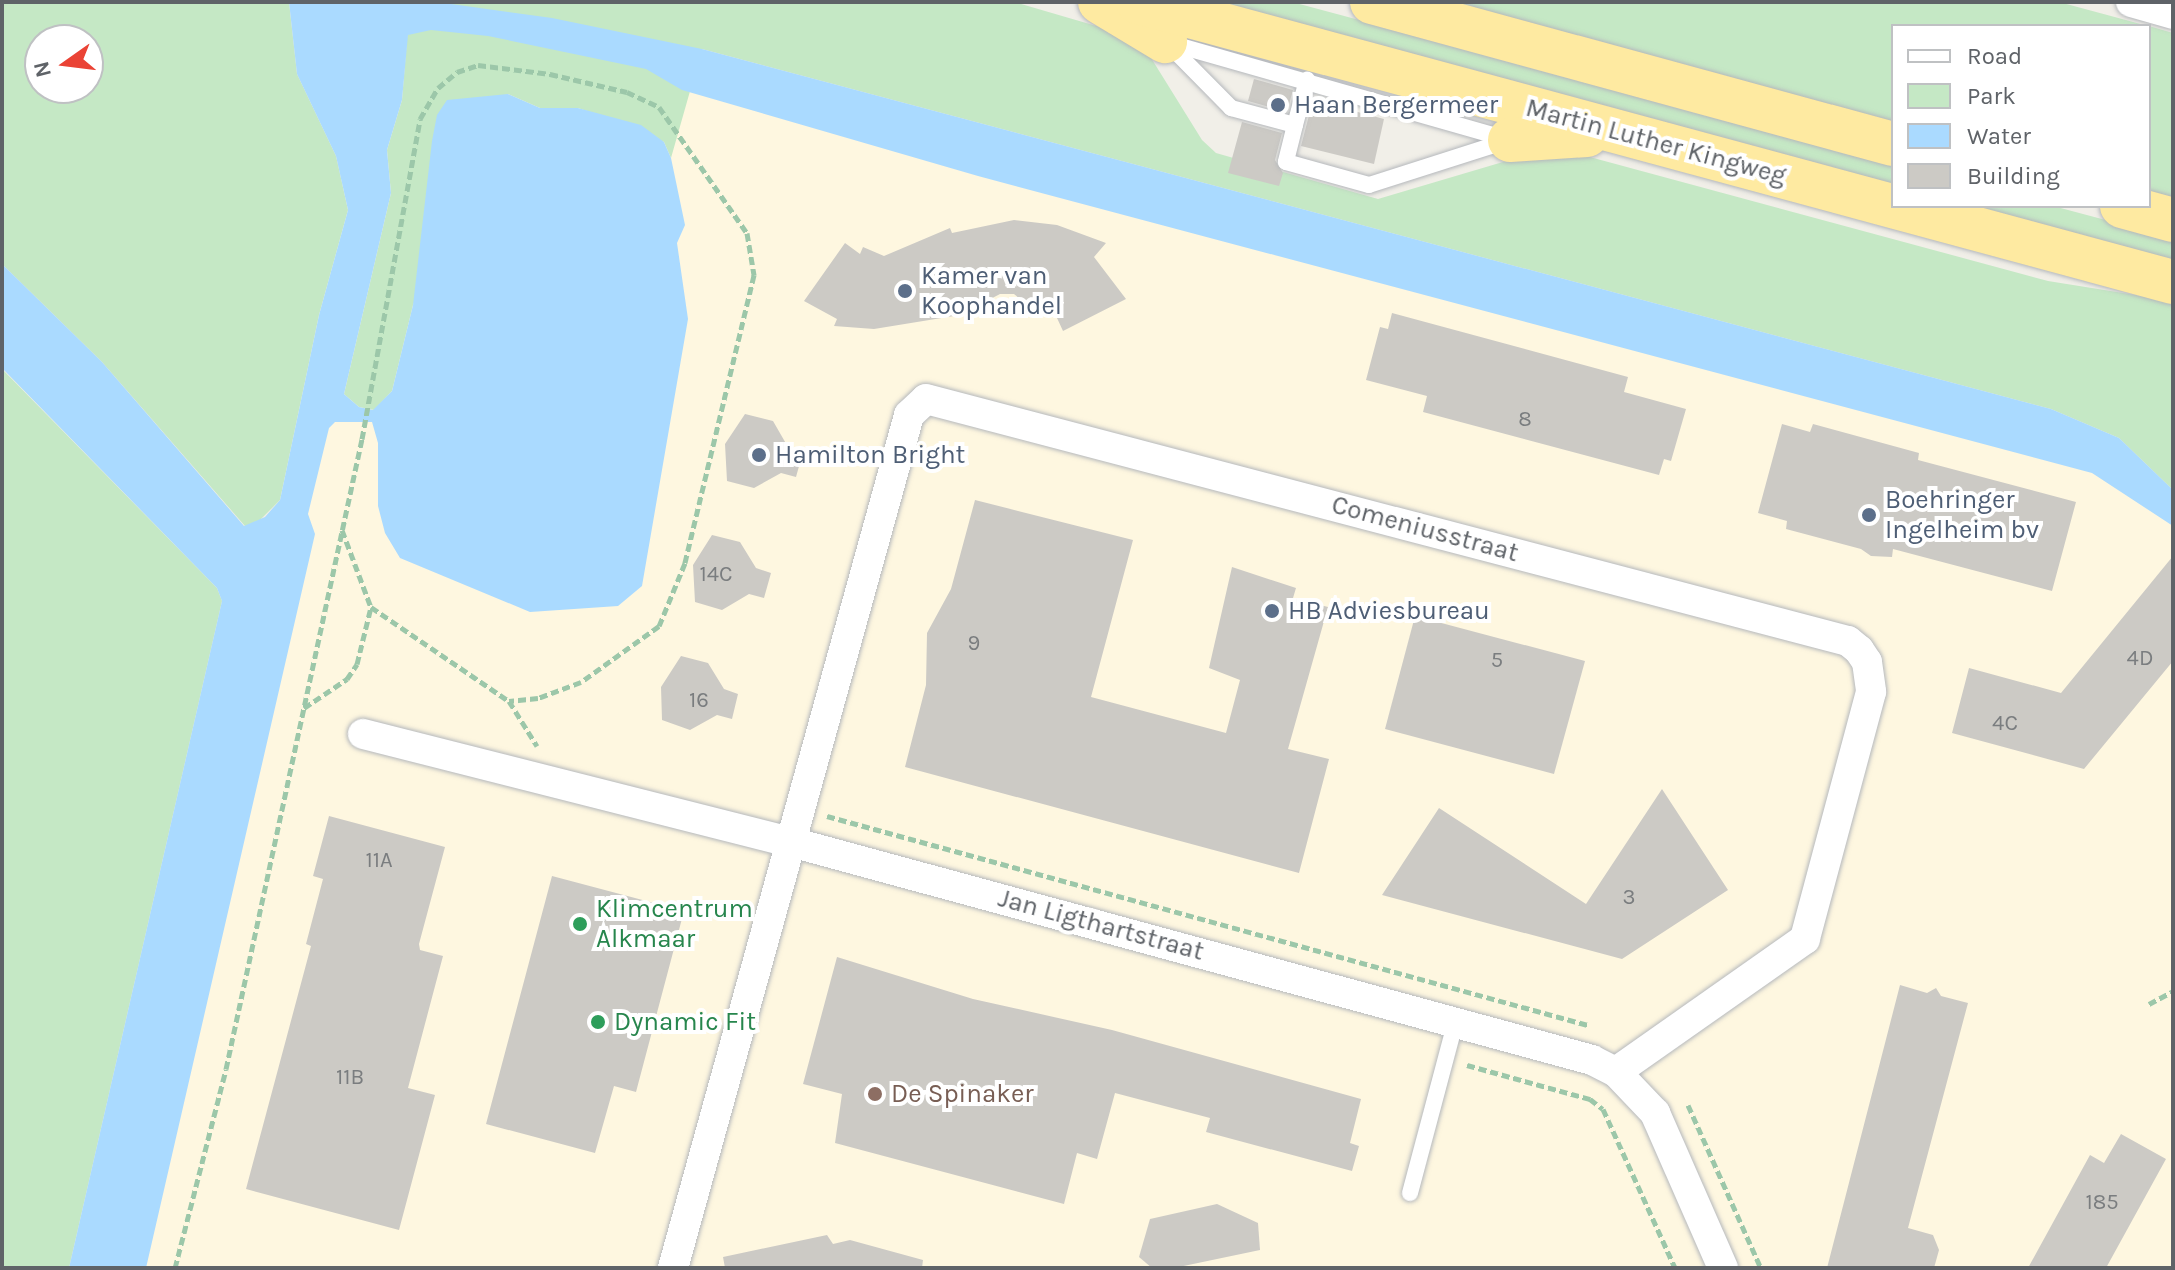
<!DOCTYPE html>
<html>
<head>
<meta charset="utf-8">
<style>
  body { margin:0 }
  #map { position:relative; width:2175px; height:1270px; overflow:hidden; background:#f1efe8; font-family:Karla,sans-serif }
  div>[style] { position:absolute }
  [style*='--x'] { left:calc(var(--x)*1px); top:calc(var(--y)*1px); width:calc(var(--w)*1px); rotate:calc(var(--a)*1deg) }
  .commercial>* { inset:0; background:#fef7e0 }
  .green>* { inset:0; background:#c5e8c5 }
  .water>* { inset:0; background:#aadaff }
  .building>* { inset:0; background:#cccac5 }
  .path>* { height:5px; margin-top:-2.5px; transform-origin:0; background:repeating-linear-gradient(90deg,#9cc7a9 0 8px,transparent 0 12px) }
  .roads { filter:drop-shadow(0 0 2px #b5b8bc) drop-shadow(0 0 2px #b5b8bc) }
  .service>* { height:16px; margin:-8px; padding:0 8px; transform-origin:8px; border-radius:8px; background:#fff }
  .minor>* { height:30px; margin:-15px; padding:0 15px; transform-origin:15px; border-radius:15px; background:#fff }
  .trunk>* { height:44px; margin:-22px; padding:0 22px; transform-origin:22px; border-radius:22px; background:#feeaa1 }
  .dots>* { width:22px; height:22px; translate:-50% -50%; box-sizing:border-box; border:4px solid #fff; border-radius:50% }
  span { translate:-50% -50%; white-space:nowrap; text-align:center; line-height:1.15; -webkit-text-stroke:8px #fff; paint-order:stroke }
  .number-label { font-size:22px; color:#7a7d7f }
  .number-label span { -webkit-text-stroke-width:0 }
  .service-label { font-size:26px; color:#4e5e75 }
  .left { translate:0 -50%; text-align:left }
  .street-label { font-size:26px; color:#5f6368 }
  .leisure-label { font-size:26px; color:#27864d }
  .education-label { font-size:26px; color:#785e54 }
  .frame { position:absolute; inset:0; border:4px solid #5f6368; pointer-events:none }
  .legend { position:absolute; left:1891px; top:24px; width:260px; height:184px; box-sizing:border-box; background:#fff; border:2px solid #bfc1c3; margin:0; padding:10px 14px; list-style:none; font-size:24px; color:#5f6368 }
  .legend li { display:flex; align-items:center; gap:16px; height:40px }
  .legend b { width:40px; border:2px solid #bfc1c3 }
  .north { position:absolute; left:24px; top:24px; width:80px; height:80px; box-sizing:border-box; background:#fff; border:2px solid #bfc1c3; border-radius:50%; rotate:256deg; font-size:22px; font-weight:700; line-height:32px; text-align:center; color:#5f6368 }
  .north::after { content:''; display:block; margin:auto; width:28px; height:36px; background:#ea4335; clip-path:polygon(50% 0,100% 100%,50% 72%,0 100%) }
</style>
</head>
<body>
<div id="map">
  <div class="commercial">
    <div style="clip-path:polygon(380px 7px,2040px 423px,2173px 512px,2173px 1268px,112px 1268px)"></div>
  </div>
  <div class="green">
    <div style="clip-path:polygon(evenodd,2px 2px,289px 2px,297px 74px,336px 156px,348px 210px,319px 315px,280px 500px,255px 525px,245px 526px,102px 362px,2px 264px,2px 2px,40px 40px,88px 40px,88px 88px,40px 88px,40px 40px)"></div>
    <div style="clip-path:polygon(410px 2px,1014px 2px,1110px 30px,1143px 45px,1202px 140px,1216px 153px,1378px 199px,1513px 159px,1575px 153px,2048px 281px,2173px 301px,2173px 490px,2119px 438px,2051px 409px,702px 49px,671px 158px,664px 142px,607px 118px,578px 108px,540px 108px,508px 94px,413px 305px,392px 391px,374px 410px,359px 407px,344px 394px,391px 193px,387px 150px,402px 100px)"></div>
    <div style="clip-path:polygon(1214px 2px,1292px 2px,1893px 163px,1893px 185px)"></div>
    <div style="clip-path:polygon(1439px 2px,2059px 2px,2148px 26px,1893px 26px,1893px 125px)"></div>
    <div style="clip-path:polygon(2149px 26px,2173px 33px,2173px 201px,2149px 194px)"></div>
    <div style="clip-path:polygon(1972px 206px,2053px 206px,2173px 238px,2173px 260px)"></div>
    <div style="clip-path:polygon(2px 369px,217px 588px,222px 601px,69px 1268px,2px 1268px)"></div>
  </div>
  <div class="water">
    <div style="clip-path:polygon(289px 2px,437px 2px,552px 18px,702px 49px,2051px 409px,2119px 438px,2173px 490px,2173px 526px,2092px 473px,978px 176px,682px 90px,646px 69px,488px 36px,431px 30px,408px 35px,402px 100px,387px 150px,391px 193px,344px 394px,359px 407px,373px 410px,392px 391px,413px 305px,432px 141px,437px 115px,447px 100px,508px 94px,540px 108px,578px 108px,641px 125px,664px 142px,671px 158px,685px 225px,677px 243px,688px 319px,642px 586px,618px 606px,530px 612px,400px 558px,385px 533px,378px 506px,378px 443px,372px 422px,335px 422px,329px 428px,308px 514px,315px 534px,146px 1268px,69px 1268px,222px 601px,217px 588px,2px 368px,2px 264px,102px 362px,244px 526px,265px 517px,280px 500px,319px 315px,348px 210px,336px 156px,297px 74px)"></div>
  </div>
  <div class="building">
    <div style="clip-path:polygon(1254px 79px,1293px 90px,1287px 112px,1248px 101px)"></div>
    <div style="clip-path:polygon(1313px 100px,1384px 119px,1374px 164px,1301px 146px)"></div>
    <div style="clip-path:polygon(1242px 122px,1282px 133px,1275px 160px,1283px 173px,1279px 186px,1228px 173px)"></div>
    <div style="clip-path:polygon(1014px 220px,1057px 225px,1106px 243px,1094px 257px,1126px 299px,1063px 331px,1051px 305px,1041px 316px,1014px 294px,1000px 294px,960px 315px,874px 329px,834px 326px,837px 319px,804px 301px,845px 243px,860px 254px,863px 247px,884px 256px,950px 228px,952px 233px)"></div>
    <div style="clip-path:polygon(1392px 313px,1628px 377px,1624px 392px,1686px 409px,1671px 461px,1664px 459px,1659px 475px,1423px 412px,1427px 396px,1366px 380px,1380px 327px,1388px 329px)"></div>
    <div style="clip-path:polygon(745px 414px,773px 421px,788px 447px,803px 452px,796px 477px,781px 473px,754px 488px,727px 481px,725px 444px)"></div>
    <div style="clip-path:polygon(1782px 424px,1810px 432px,1813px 424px,1919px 453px,1918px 460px,2076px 502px,2052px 591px,1893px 549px,1892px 557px,1871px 556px,1861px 549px,1786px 529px,1787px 521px,1758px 513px)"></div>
    <div style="clip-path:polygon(975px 500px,1133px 540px,1091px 697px,1226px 733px,1240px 680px,1209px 668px,1232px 567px,1296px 588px,1293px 598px,1328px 607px,1288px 749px,1329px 759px,1299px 873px,905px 767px,926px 685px,927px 633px,951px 589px)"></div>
    <div style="clip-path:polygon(712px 535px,740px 542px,756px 568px,771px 573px,764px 598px,749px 594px,722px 610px,695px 602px,693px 565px)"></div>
    <div style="clip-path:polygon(2173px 556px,2173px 661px,2084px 769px,1952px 733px,1969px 668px,2061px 693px)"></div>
    <div style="clip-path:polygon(1415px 616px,1585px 661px,1554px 774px,1385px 729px)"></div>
    <div style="clip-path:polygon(681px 656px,708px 663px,724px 689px,738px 694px,732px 719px,717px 715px,690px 730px,662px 720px,661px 687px)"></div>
    <div style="clip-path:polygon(1662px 789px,1728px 890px,1622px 959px,1382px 895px,1439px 808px,1586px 904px)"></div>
    <div style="clip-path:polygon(329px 816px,445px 847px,419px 944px,420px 950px,443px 956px,408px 1088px,435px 1095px,399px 1230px,246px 1189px,311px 946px,306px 944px,323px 879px,313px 876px)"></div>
    <div style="clip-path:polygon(552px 876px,684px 911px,636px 1092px,614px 1086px,595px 1153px,486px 1124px)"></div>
    <div style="clip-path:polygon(837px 957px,973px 999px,1112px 1030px,1361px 1099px,1350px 1143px,1359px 1146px,1352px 1171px,1206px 1132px,1210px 1118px,1115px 1093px,1097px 1159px,1077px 1153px,1064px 1204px,835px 1143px,842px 1094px,803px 1084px)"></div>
    <div style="clip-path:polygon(1900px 985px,1927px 993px,1936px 988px,1941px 996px,1968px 1003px,1908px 1228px,1933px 1235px,1939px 1250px,1934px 1268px,1827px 1268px)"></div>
    <div style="clip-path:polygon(2121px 1134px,2166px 1159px,2106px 1268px,2028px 1268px,2090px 1155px,2104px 1163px)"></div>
    <div style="clip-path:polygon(1217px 1204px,1258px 1223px,1260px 1250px,1174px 1268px,1152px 1268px,1139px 1257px,1150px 1219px)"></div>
    <div style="clip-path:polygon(827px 1235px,833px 1244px,850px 1240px,923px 1260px,922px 1268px,725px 1268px,723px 1257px)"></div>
  </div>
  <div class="path">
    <div style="--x:342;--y:530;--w:82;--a:69.4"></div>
    <div style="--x:371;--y:607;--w:167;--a:34.3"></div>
    <div style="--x:509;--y:701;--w:53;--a:58.1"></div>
    <div style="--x:304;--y:708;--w:52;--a:-34"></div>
    <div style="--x:347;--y:679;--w:18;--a:-56"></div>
    <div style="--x:357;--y:664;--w:59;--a:-76.2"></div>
    <div style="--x:827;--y:816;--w:789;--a:15.36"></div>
    <div style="--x:2149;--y:1004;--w:27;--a:-28"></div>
    <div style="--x:1467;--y:1065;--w:128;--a:15.5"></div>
    <div style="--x:1590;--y:1099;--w:16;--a:38"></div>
    <div style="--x:1603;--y:1109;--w:175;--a:65.6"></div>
    <div style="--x:1688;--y:1105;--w:179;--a:65.9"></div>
    <div style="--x:175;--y:1268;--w:205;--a:-75.6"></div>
    <div style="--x:226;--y:1069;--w:645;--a:-77.82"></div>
    <div style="--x:362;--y:439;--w:325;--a:-79.7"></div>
    <div style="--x:420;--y:119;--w:36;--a:-60"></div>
    <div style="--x:438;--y:88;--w:25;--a:-40"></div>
    <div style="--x:457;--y:72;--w:22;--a:-18"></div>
    <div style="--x:478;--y:65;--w:73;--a:7.1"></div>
    <div style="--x:550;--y:74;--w:79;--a:13.2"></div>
    <div style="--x:627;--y:92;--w:35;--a:25"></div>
    <div style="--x:659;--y:107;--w:154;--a:55.1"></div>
    <div style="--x:747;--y:233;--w:43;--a:80.5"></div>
    <div style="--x:754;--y:275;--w:296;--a:103.5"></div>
    <div style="--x:685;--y:563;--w:68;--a:112.4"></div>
    <div style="--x:659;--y:626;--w:96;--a:144.3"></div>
    <div style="--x:581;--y:682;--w:46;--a:159.6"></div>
    <div style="--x:538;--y:698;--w:29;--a:174"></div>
  </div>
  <div class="roads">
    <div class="service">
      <div style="--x:1166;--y:42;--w:93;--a:45.4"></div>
      <div style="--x:1231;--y:108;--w:66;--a:14.9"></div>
      <div style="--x:1295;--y:125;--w:38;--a:104"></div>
      <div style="--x:1286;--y:162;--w:86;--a:15.5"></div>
      <div style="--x:1369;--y:185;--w:145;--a:-17.7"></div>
      <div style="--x:1166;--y:42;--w:357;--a:15.9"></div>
      <div style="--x:1295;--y:125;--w:47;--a:-75.1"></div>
      <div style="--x:1410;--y:1193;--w:179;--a:-75.1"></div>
    </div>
    <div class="minor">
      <div style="--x:2131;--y:2;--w:44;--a:15.9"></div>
      <div style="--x:363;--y:734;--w:441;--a:14.2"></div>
      <div style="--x:791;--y:842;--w:830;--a:15.22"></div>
      <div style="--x:1592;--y:1060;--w:27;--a:27"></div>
      <div style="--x:1616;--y:1072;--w:57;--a:46.4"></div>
      <div style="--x:1655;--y:1113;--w:169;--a:66.3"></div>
      <div style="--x:673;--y:1268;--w:885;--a:-74.53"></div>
      <div style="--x:909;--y:415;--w:23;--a:-43"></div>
      <div style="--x:926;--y:399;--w:953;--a:14.71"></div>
      <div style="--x:1848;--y:641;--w:14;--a:39"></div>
      <div style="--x:1859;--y:650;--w:14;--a:56"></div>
      <div style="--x:1867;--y:662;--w:30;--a:82"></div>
      <div style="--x:1871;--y:692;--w:256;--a:105"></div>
      <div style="--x:1805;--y:939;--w:231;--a:144.9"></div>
    </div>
    <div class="trunk">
      <div style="--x:1100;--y:2;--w:76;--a:31"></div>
      <div style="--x:1138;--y:2;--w:1072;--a:15.14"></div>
      <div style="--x:1372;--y:2;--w:540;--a:15.25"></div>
      <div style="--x:1510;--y:140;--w:77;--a:-3.7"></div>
      <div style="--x:2122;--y:206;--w:53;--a:15.4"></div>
    </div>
  </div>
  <div class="dots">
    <div style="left:1278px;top:105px;background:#5c6f8a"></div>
    <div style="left:905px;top:291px;background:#5c6f8a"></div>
    <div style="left:759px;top:455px;background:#5c6f8a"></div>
    <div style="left:1869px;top:515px;background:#5c6f8a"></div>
    <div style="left:1272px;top:611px;background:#5c6f8a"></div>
    <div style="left:580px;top:924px;background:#2e9e5b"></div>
    <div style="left:598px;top:1022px;background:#2e9e5b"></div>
    <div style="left:875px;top:1094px;background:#8d6e63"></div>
  </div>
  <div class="number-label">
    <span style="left:1525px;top:420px">8</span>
    <span style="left:716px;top:575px">14C</span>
    <span style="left:974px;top:644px">9</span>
    <span style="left:2140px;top:659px">4D</span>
    <span style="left:1497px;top:661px">5</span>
    <span style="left:699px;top:701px">16</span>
    <span style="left:2005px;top:724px">4C</span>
    <span style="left:379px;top:861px">11A</span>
    <span style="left:1629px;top:898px">3</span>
    <span style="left:350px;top:1078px">11B</span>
    <span style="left:2102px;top:1203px">185</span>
  </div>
  <div class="service-label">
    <span class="left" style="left:1294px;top:105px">Haan Bergermeer</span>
    <span class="left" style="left:921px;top:291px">Kamer van<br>Koophandel</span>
    <span class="left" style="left:775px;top:455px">Hamilton Bright</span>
    <span class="left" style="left:1885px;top:515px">Boehringer<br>Ingelheim bv</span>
    <span class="left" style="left:1288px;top:611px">HB Adviesbureau</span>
  </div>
  <div class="street-label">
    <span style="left:1656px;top:142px;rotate:15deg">Martin Luther Kingweg</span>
    <span style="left:1425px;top:529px;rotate:15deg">Comeniusstraat</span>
    <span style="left:1101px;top:925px;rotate:15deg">Jan Ligthartstraat</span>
  </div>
  <div class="leisure-label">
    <span class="left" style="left:596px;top:924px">Klimcentrum<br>Alkmaar</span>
    <span class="left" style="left:614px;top:1022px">Dynamic Fit</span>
  </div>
  <div class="education-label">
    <span class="left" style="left:891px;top:1094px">De Spinaker</span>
  </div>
  <div class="frame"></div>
  <ul class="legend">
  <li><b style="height:10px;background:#fff"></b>Road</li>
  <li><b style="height:22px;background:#c5e8c5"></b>Park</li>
  <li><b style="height:22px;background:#aadaff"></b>Water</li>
  <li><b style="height:22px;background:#cccac5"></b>Building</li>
  </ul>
  <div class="north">N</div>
</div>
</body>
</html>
